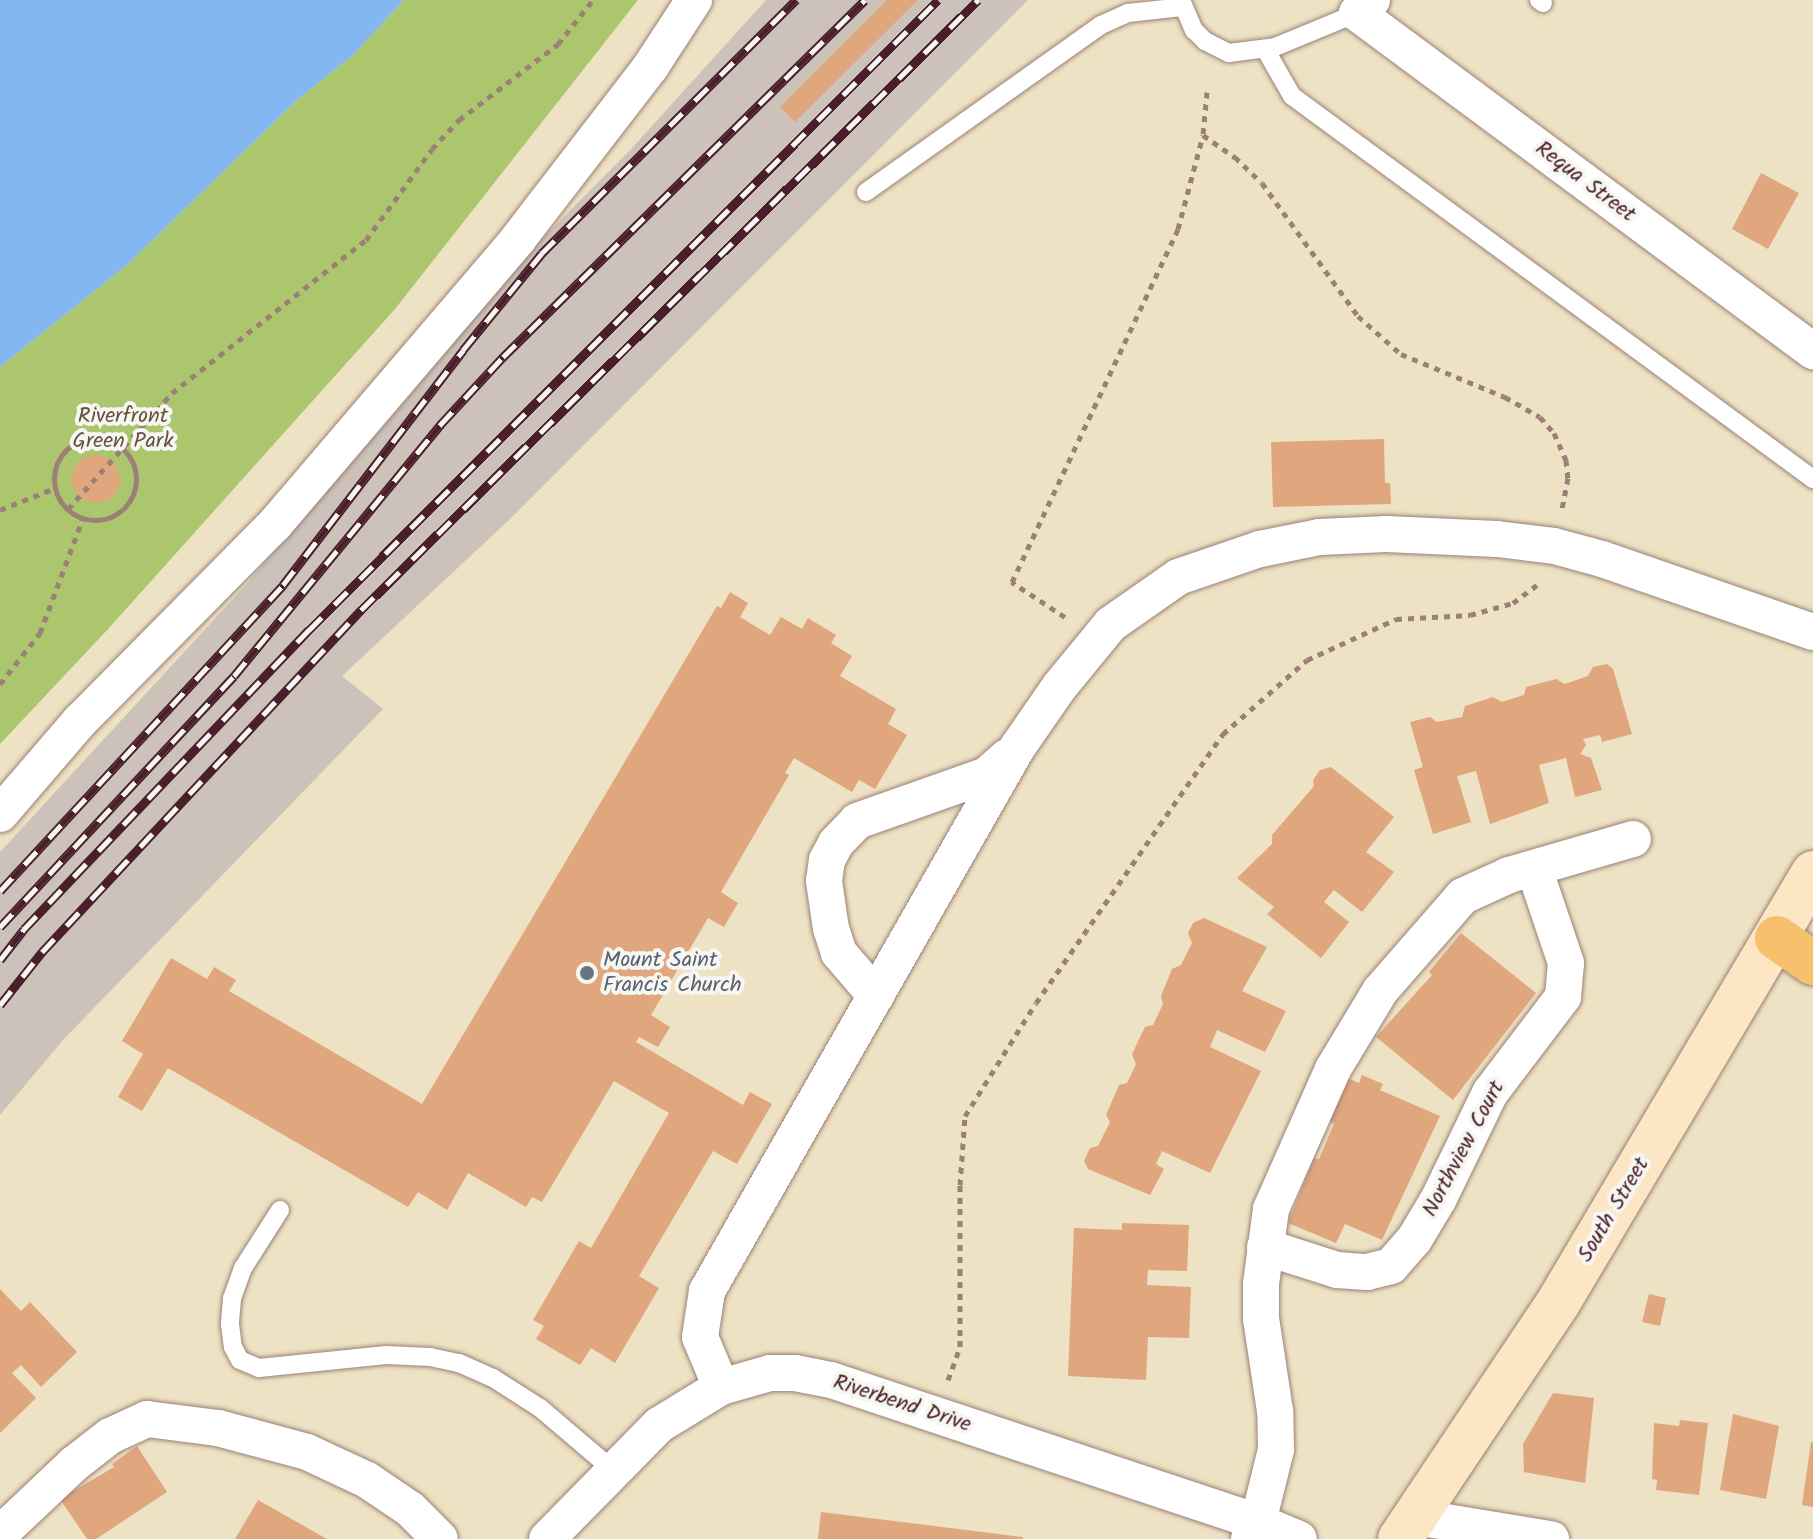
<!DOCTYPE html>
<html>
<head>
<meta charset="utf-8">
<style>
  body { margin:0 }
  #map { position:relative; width:1813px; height:1539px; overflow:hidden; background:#ede2c3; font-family:Kalam,sans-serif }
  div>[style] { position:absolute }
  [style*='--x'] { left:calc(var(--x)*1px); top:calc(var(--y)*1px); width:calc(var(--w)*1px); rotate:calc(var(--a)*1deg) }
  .industrial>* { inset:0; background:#ccc2b9 }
  .green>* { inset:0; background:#abc66d }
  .water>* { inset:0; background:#82b7f1 }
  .building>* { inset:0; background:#e0a67e }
  .round { border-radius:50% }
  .path>* { height:5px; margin-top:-2.5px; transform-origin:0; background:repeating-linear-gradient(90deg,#9c8077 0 6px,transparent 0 12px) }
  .path>.ring { margin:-2.5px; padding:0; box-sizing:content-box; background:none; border:5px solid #9c8077; border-radius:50% }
  .roads { filter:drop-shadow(0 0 2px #9c8077) drop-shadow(0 0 2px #9c8077) }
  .lane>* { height:18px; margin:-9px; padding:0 9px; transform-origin:9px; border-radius:9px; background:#fff }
  .street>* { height:36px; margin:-18px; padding:0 18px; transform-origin:18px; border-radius:18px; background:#fff }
  .secondary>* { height:44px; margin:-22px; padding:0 22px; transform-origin:22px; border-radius:22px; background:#fce6c4 }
  .highway>* { height:44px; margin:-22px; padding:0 22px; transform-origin:22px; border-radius:22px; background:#f7c06c }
  .rail>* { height:9px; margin-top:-4.5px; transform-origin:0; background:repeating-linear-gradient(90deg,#f6f6f2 0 18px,#4a1f2b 0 36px); box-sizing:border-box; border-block:2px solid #4a1f2b }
  .dots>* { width:22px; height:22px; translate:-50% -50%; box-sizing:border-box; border:4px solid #f6f6f2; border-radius:50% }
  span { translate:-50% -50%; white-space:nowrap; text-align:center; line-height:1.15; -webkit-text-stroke:8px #f6f6f2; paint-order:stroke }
  .street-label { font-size:22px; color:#4a1f2b }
  .park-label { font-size:22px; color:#67513f }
  .worship-label { font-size:22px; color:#5b616d }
  .left { translate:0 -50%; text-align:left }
</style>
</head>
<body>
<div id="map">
  <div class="industrial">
    <div style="clip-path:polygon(766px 0,1028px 0,511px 518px,342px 676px,383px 709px,63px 1040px,0 1115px,0 852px,243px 588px,530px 251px,632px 148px)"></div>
  </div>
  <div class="green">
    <div style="clip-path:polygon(404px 0,638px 0,395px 309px,109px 628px,0 744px,0 367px,127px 265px,297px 100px,352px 56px)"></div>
  </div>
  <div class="water">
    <div style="clip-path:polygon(0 0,404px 0,352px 56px,297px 100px,127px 265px,0 367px)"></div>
  </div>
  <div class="building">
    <div style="clip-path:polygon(887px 0,918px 0,795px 122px,780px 107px)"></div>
    <div style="clip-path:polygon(1761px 173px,1799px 193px,1768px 249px,1732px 229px)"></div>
    <div style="clip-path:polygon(1384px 439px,1385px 483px,1390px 483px,1391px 504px,1273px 507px,1271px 442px)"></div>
    <div class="round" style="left:72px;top:455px;width:48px;height:48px"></div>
    <div style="clip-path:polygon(730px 592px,748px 603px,740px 617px,770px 635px,781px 617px,802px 629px,808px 618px,836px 635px,831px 643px,852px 656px,840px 676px,896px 709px,888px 724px,907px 735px,875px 789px,859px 780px,852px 792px,794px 758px,785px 773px,789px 775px,721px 892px,738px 903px,724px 927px,708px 918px,651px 1015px,670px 1027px,658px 1047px,639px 1037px,636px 1042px,743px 1105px,750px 1092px,772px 1104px,737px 1164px,713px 1151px,639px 1276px,659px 1288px,615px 1363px,591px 1348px,580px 1365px,536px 1339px,544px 1326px,533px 1320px,579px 1241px,591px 1248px,669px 1113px,614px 1081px,542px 1202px,532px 1197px,526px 1207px,468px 1173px,447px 1210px,418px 1192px,408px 1207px,168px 1068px,142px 1111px,118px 1097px,143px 1054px,122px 1041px,171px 958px,207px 979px,214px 967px,236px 980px,229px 991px,422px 1104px,717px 606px,721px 608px)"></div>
    <div style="clip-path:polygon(1607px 664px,1613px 669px,1632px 734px,1602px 742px,1600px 735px,1583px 739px,1586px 745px,1580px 754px,1591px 758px,1602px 790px,1575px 797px,1566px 758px,1539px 765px,1549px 803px,1490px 824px,1476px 771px,1457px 776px,1471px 822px,1433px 834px,1414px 770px,1423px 767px,1410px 722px,1430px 717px,1437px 722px,1462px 717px,1465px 706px,1493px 697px,1502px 702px,1524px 695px,1526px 687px,1556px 679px,1565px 684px,1588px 676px,1593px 667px)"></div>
    <div style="clip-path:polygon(1331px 767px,1394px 817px,1366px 852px,1394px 872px,1362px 912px,1334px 890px,1324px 902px,1349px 922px,1321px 958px,1267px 914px,1274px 907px,1237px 878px,1272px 844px,1272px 835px,1314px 786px,1313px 780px,1320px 770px)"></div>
    <div style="clip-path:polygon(1204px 918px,1267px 947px,1242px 991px,1286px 1011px,1265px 1052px,1217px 1030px,1210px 1047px,1261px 1071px,1210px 1173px,1162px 1151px,1156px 1164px,1164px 1169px,1150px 1195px,1088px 1169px,1084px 1161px,1090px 1148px,1098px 1146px,1110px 1122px,1106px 1115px,1119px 1085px,1127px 1083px,1136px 1064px,1132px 1054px,1145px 1027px,1153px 1025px,1163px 1004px,1161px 996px,1172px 969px,1181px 965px,1192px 943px,1188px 933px,1193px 923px)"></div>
    <div style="clip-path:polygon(1461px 933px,1536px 993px,1453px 1100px,1376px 1037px,1432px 975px,1429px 972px)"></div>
    <div style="clip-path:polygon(1362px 1075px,1383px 1084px,1380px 1090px,1440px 1116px,1382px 1240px,1345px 1224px,1336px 1243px,1288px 1223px,1314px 1158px,1319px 1159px,1334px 1124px,1329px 1121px,1347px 1078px,1359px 1083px)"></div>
    <div style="clip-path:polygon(1122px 1223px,1189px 1225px,1187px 1271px,1148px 1270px,1147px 1285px,1191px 1287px,1189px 1338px,1148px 1337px,1146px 1380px,1068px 1376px,1074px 1228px,1122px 1230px)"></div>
    <div style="clip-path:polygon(0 1289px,21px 1311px,30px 1302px,77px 1352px,41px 1387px,21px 1365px,12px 1373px,36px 1398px,0 1433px)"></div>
    <div style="clip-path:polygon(1649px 1294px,1666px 1298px,1660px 1326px,1642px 1322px)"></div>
    <div style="clip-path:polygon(1553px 1393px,1594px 1398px,1585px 1483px,1524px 1472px,1523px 1444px)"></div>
    <div style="clip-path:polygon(1733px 1414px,1779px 1426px,1766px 1499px,1720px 1490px)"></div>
    <div style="clip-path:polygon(1680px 1420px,1708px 1423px,1699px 1495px,1656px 1490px,1657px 1480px,1652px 1479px,1654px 1423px,1679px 1426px)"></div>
    <div style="clip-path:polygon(1811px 1442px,1813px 1442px,1813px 1507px,1802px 1505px)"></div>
    <div style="clip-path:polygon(137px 1446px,167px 1492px,96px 1539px,87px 1539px,60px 1499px,114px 1467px,112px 1464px)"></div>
    <div style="clip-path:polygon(258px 1500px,327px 1539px,235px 1539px)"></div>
    <div style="clip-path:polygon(821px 1512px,1023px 1537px,1023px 1539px,818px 1539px)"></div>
  </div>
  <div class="path">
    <div style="--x:1207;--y:92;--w:43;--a:95.3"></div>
    <div style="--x:1203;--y:135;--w:39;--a:35"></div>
    <div style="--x:1235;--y:157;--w:37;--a:44"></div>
    <div style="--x:1262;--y:183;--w:164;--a:54.2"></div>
    <div style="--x:1358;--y:316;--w:57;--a:41.5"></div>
    <div style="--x:1401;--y:354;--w:113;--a:22.5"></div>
    <div style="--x:1505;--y:397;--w:40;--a:29.7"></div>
    <div style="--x:1540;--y:417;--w:21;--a:49"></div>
    <div style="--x:1554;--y:433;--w:30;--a:66"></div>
    <div style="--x:1566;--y:460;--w:18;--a:84"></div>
    <div style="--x:1568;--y:478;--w:32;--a:101"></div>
    <div class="ring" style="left:54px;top:438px;width:77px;height:77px"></div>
    <div style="--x:68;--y:509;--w:156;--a:-48.1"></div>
    <div style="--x:172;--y:393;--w:247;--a:-38.3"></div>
    <div style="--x:366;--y:240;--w:112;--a:-54"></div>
    <div style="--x:432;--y:149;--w:40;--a:-47"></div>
    <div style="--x:459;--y:120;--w:125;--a:-37.5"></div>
    <div style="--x:558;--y:44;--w:56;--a:-51.5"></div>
    <div style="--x:0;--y:510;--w:59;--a:-21.8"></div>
    <div style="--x:1065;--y:617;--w:64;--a:-146.6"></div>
    <div style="--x:1012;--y:582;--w:390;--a:-64.8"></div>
    <div style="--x:1178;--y:229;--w:97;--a:-75.1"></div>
    <div style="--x:0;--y:684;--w:65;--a:-51.9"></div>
    <div style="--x:40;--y:633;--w:123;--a:-69.5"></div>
    <div style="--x:948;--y:1380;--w:35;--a:-70"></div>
    <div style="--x:960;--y:1347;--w:162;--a:-90"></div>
    <div style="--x:960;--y:1185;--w:69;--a:-85.9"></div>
    <div style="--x:965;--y:1116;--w:133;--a:-57.9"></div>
    <div style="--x:1036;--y:1003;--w:328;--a:-55.2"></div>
    <div style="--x:1223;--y:734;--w:112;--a:-41.4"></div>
    <div style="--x:1307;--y:660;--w:98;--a:-24.7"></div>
    <div style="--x:1396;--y:619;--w:74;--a:-3.1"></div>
    <div style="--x:1470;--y:615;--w:45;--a:-15.6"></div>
    <div style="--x:1513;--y:603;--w:30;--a:-37"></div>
  </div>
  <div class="roads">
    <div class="lane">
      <div style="--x:1181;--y:0;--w:33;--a:67"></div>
      <div style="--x:1194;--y:30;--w:16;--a:45"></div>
      <div style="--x:1205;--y:41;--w:27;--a:27"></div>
      <div style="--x:1229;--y:53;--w:46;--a:-7.4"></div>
      <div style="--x:1275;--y:47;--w:89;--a:-22.5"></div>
      <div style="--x:1539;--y:0;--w:5;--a:37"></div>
      <div style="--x:1265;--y:49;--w:54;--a:60.1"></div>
      <div style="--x:1292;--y:96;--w:647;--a:36.32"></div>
      <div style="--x:866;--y:192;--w:288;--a:-35.4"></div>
      <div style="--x:1101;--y:25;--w:30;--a:-24"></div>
      <div style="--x:1128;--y:13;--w:54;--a:-6.3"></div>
      <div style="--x:280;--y:1210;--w:69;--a:122.5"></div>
      <div style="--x:243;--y:1268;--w:33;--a:110"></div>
      <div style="--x:232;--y:1299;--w:25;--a:95"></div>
      <div style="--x:230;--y:1324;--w:23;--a:83"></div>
      <div style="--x:233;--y:1347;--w:15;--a:62"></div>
      <div style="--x:240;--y:1360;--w:21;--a:23"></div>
      <div style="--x:259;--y:1368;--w:128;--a:-5.8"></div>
      <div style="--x:386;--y:1355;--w:44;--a:2.6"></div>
      <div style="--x:430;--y:1357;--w:30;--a:12"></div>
      <div style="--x:459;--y:1363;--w:37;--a:24"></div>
      <div style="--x:493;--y:1378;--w:56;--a:32.6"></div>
      <div style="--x:540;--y:1408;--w:97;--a:40.4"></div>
    </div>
    <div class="street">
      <div style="--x:1372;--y:0;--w:20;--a:139"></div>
      <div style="--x:1357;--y:13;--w:568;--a:36.55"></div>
      <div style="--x:0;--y:814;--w:123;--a:-49.3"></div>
      <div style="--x:80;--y:721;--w:277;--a:-45.3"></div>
      <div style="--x:275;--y:524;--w:375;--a:-49.5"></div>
      <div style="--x:518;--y:239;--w:218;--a:-52.4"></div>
      <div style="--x:651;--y:66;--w:79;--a:-56.9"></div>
      <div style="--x:876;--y:996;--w:57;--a:-130.7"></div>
      <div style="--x:839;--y:953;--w:25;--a:-108"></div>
      <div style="--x:831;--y:929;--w:49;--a:-98.3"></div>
      <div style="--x:824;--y:881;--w:21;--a:-82"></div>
      <div style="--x:827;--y:860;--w:19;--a:-62"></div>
      <div style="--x:836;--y:843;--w:30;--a:-46"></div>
      <div style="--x:857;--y:821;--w:138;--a:-19.5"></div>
      <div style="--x:987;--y:775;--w:27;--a:-42"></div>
      <div style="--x:1265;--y:1247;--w:76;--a:17.7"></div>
      <div style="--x:1337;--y:1270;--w:30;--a:4"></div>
      <div style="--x:1367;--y:1272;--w:25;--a:-14"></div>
      <div style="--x:1391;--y:1266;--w:35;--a:-49"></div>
      <div style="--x:1414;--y:1240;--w:49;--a:-59.2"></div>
      <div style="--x:1439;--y:1198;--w:117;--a:-64.1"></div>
      <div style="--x:1490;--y:1093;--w:121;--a:-52.8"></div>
      <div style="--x:1563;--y:997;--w:34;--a:-85"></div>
      <div style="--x:1566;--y:963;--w:100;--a:-108.6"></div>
      <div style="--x:721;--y:1387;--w:54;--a:-112.8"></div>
      <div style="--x:700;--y:1337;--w:47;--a:-81.3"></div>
      <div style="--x:707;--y:1291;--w:625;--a:-60.28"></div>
      <div style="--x:1017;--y:748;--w:75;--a:-55.3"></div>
      <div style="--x:1060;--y:686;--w:80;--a:-50.6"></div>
      <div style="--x:1111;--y:624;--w:82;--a:-35"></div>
      <div style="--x:1178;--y:577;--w:87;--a:-18.9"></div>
      <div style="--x:1260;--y:549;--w:60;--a:-11.5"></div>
      <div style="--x:1319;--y:537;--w:67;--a:-2.6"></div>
      <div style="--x:1386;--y:534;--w:111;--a:2.6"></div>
      <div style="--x:1497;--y:539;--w:57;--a:7"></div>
      <div style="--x:1554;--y:546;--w:50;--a:15.2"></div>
      <div style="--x:1602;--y:559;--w:223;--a:19.1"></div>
      <div style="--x:1416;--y:1517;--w:137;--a:9.3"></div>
      <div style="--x:0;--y:1534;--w:102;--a:-43.4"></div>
      <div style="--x:74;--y:1464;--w:46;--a:-37.9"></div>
      <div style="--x:110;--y:1436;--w:41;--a:-24.7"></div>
      <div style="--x:147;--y:1419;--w:72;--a:7.2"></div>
      <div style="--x:218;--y:1428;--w:92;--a:15.1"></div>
      <div style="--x:307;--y:1452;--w:66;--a:25"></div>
      <div style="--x:367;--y:1480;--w:52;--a:34"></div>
      <div style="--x:410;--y:1509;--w:42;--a:45"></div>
      <div style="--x:547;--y:1539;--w:160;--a:-45.5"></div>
      <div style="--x:659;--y:1425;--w:73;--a:-31.5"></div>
      <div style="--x:721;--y:1387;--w:51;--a:-15.9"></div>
      <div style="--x:770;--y:1373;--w:25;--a:0"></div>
      <div style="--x:795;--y:1373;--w:37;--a:11"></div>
      <div style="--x:831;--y:1380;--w:450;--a:18.4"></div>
      <div style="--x:1258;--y:1522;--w:44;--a:22.5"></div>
      <div style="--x:1249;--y:1539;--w:19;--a:-62"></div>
      <div style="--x:1258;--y:1522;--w:74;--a:-76"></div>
      <div style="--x:1276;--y:1450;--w:39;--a:-91"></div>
      <div style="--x:1275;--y:1411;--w:94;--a:-98.6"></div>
      <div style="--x:1261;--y:1318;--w:34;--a:-90"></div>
      <div style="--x:1261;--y:1284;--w:76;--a:-82.4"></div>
      <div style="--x:1271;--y:1209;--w:153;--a:-66.1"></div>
      <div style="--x:1333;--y:1069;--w:91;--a:-58.9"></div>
      <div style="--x:1380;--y:991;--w:126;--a:-48.9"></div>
      <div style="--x:1463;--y:896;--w:51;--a:-24.5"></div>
      <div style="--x:1509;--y:875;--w:129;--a:-16.2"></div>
    </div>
    <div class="secondary">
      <div style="--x:1400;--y:1539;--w:284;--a:-56.2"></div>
      <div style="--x:1558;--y:1303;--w:500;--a:-59.3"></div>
    </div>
    <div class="highway">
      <div style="--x:1777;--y:938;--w:44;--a:34.8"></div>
    </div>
  </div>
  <div class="rail">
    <div style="--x:0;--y:891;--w:417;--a:-47.2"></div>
    <div style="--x:283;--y:585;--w:296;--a:-52.5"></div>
    <div style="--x:463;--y:350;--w:125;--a:-50.8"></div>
    <div style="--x:542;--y:253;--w:359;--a:-44.9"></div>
    <div style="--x:0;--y:927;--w:343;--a:-47"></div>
    <div style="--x:234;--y:676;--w:325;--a:-50.6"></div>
    <div style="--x:440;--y:425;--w:93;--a:-47.2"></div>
    <div style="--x:503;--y:357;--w:508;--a:-44.6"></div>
    <div style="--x:0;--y:960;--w:39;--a:-52"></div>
    <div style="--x:24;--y:929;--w:413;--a:-46.4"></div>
    <div style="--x:309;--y:630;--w:890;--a:-45.05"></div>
    <div style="--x:0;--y:1005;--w:68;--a:-51.6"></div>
    <div style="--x:42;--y:952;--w:468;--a:-47"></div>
    <div style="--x:361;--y:610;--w:868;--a:-44.67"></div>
  </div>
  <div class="dots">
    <div style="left:587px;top:973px;background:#6b7280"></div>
  </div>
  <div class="street-label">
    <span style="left:1585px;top:182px;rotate:37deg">Requa Street</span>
    <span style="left:1464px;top:1149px;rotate:-62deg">Northview Court</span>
    <span style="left:1614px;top:1210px;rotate:-59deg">South Street</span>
    <span style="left:902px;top:1404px;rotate:18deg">Riverbend Drive</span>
  </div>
  <div class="park-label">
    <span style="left:123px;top:429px">Riverfront<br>Green Park</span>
  </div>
  <div class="worship-label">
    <span class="left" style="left:603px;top:973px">Mount Saint<br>Francis Church</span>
  </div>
</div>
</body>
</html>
